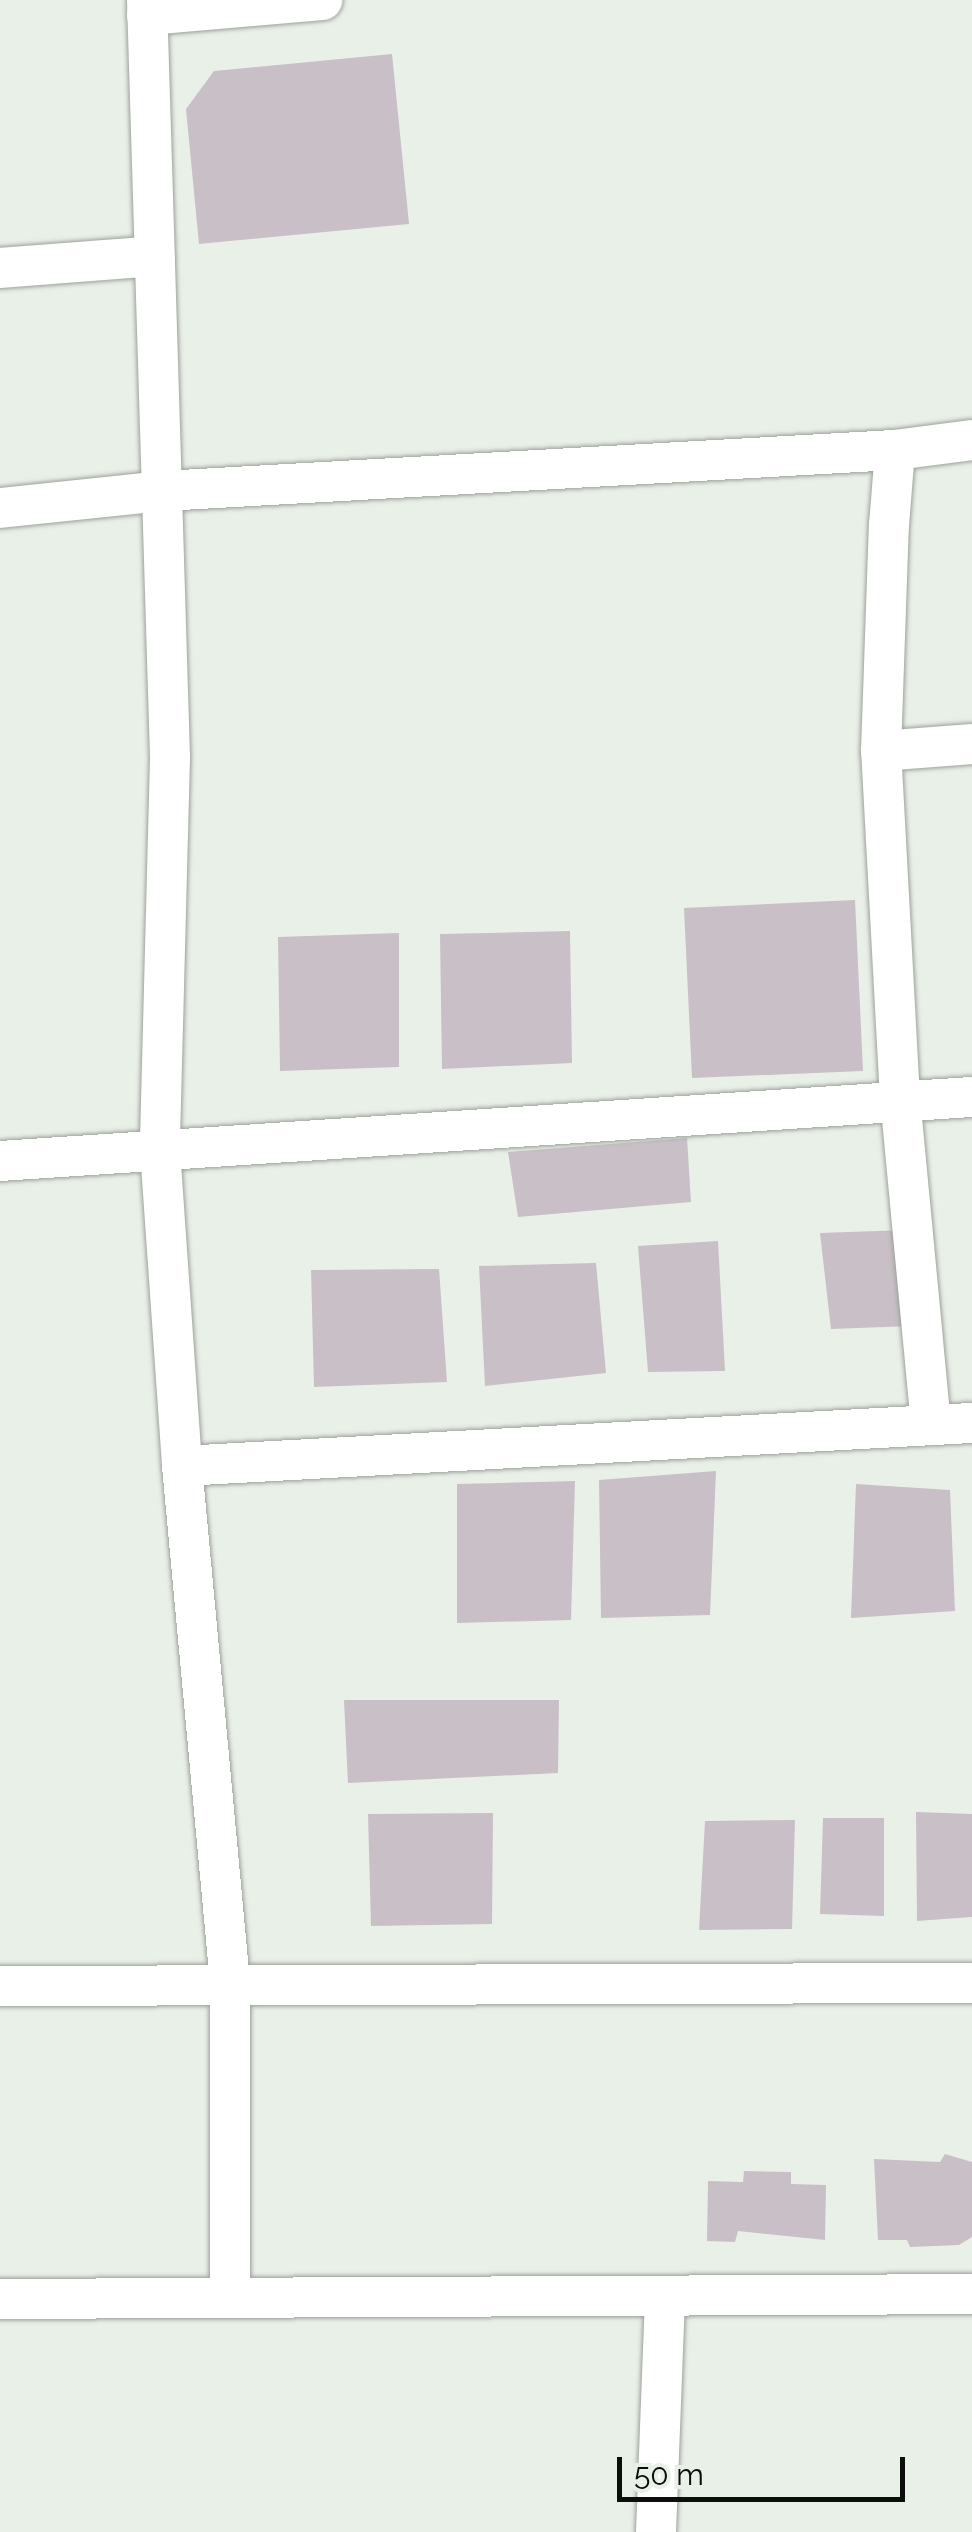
<!DOCTYPE html>
<html>
<head>
<meta charset="utf-8">
<style>
  body { margin:0 }
  #map { position:relative; width:972px; height:2532px; overflow:hidden; background:#e9f0e8; font-family:Raleway,sans-serif }
  div>[style] { position:absolute }
  [style*='--x'] { left:calc(var(--x)*1px); top:calc(var(--y)*1px); width:calc(var(--w)*1px); rotate:calc(var(--a)*1deg) }
  .building>* { inset:0; background:#c8c0c6 }
  .roads { filter:drop-shadow(0 0 2px #9ca29a) drop-shadow(0 0 2px #9ca29a) }
  .minor>* { height:40px; margin:-20px; padding:0 20px; transform-origin:20px; border-radius:20px; background:#fff }
  span { translate:-50% -50%; white-space:nowrap; text-align:center; line-height:1.15; -webkit-text-stroke:8px #e9f0e8; paint-order:stroke }
  .scale { position:absolute; left:617px; top:2457px; width:288px; height:45px; box-sizing:border-box; border:5px solid #0b0e0b; border-top:0; padding-left:12px; font-size:30px; line-height:35px; white-space:nowrap; color:#0b0e0b; -webkit-text-stroke:8px #e9f0e8; paint-order:stroke }
</style>
</head>
<body>
<div id="map">
  <div class="building">
    <div style="clip-path:polygon(392px 54px,409px 224px,199px 244px,186px 109px,214px 71px)"></div>
    <div style="clip-path:polygon(855px 900px,863px 1071px,692px 1078px,684px 908px)"></div>
    <div style="clip-path:polygon(570px 931px,572px 1063px,442px 1069px,440px 934px)"></div>
    <div style="clip-path:polygon(399px 933px,399px 1067px,280px 1071px,278px 937px)"></div>
    <div style="clip-path:polygon(687px 1138px,691px 1202px,518px 1217px,508px 1152px)"></div>
    <div style="clip-path:polygon(906px 1230px,912px 1326px,831px 1329px,820px 1233px)"></div>
    <div style="clip-path:polygon(718px 1241px,725px 1371px,648px 1372px,638px 1246px)"></div>
    <div style="clip-path:polygon(596px 1263px,606px 1373px,485px 1386px,479px 1266px)"></div>
    <div style="clip-path:polygon(439px 1269px,447px 1382px,314px 1387px,311px 1270px)"></div>
    <div style="clip-path:polygon(716px 1471px,710px 1615px,601px 1618px,599px 1480px)"></div>
    <div style="clip-path:polygon(575px 1481px,571px 1620px,457px 1623px,457px 1484px)"></div>
    <div style="clip-path:polygon(856px 1484px,950px 1490px,955px 1611px,851px 1618px)"></div>
    <div style="clip-path:polygon(344px 1700px,559px 1700px,558px 1773px,348px 1783px)"></div>
    <div style="clip-path:polygon(916px 1812px,972px 1814px,972px 1917px,917px 1921px)"></div>
    <div style="clip-path:polygon(493px 1813px,492px 1924px,371px 1926px,368px 1814px)"></div>
    <div style="clip-path:polygon(823px 1818px,884px 1818px,884px 1916px,820px 1914px)"></div>
    <div style="clip-path:polygon(795px 1820px,792px 1929px,699px 1930px,705px 1821px)"></div>
    <div style="clip-path:polygon(945px 2154px,972px 2162px,972px 2237px,959px 2245px,910px 2247px,907px 2240px,878px 2240px,874px 2159px,940px 2162px)"></div>
    <div style="clip-path:polygon(744px 2171px,791px 2172px,791px 2184px,826px 2185px,825px 2240px,738px 2231px,735px 2242px,707px 2241px,708px 2181px,743px 2182px)"></div>
  </div>
  <div class="roads">
    <div class="minor">
      <div style="--x:147;--y:0;--w:758;--a:88.26"></div>
      <div style="--x:170;--y:758;--w:392;--a:91.5"></div>
      <div style="--x:160;--y:1150;--w:317;--a:86"></div>
      <div style="--x:182;--y:1466;--w:518;--a:84.69"></div>
      <div style="--x:230;--y:1982;--w:315;--a:90"></div>
      <div style="--x:147;--y:15;--w:176;--a:-4.9"></div>
      <div style="--x:0;--y:268;--w:155;--a:-4.4"></div>
      <div style="--x:0;--y:508;--w:164;--a:-6"></div>
      <div style="--x:163;--y:491;--w:733;--a:-3.21"></div>
      <div style="--x:881;--y:751;--w:91;--a:-4.4"></div>
      <div style="--x:0;--y:1161;--w:974;--a:-3.77"></div>
      <div style="--x:931;--y:1425;--w:327;--a:-95.4"></div>
      <div style="--x:900;--y:1099;--w:349;--a:-93.1"></div>
      <div style="--x:881;--y:751;--w:226;--a:-88"></div>
      <div style="--x:889;--y:525;--w:75;--a:-85.4"></div>
      <div style="--x:895;--y:450;--w:78;--a:-7.4"></div>
      <div style="--x:182;--y:1466;--w:791;--a:-3.12"></div>
      <div style="--x:0;--y:1986;--w:972;--a:-0.18"></div>
      <div style="--x:0;--y:2299;--w:972;--a:-0.29"></div>
      <div style="--x:656;--y:2532;--w:235;--a:-87.8"></div>
    </div>
  </div>
  <div class="scale">50 m</div>
</div>
</body>
</html>
